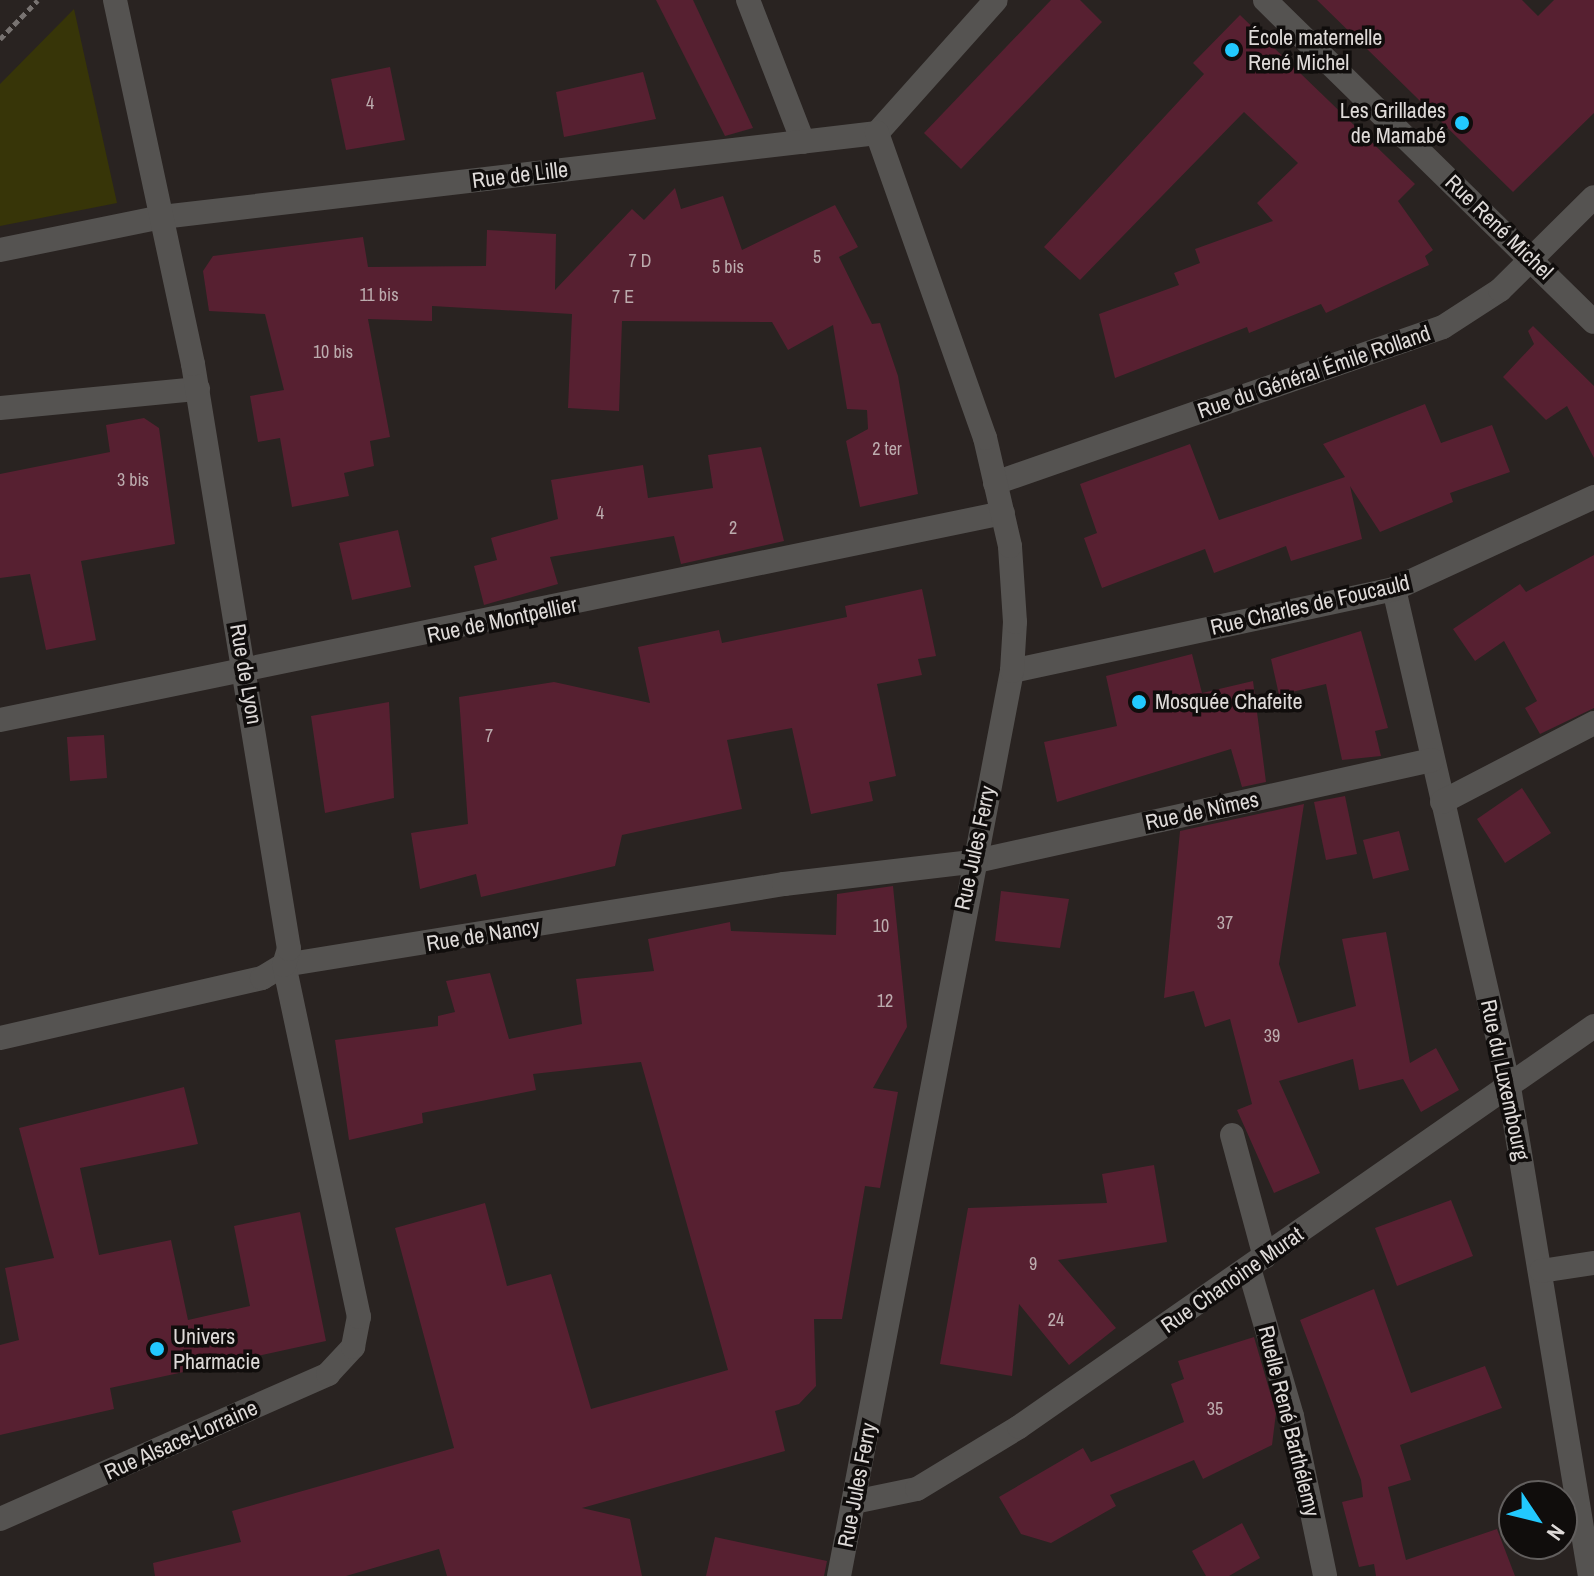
<!DOCTYPE html>
<html>
<head>
<meta charset="utf-8">
<style>
  body { margin:0 }
  #map { position:relative; width:1594px; height:1576px; overflow:hidden; background:#292321; font-family:"Archivo Narrow",sans-serif }
  div>[style] { position:absolute }
  [style*='--x'] { left:calc(var(--x)*1px); top:calc(var(--y)*1px); width:calc(var(--w)*1px); rotate:calc(var(--a)*1deg) }
  .green>* { inset:0; background:#373508 }
  .building>* { inset:0; background:#572031 }
  .path>* { height:5px; margin-top:-2.5px; transform-origin:0; background:repeating-linear-gradient(90deg,#787371 0 6px,transparent 0 10px) }
  .minor>* { height:24px; margin:-12px; padding:0 12px; transform-origin:12px; border-radius:12px; background:#555351 }
  .dots>* { width:22px; height:22px; translate:-50% -50%; box-sizing:border-box; border:4px solid #100d0c; border-radius:50% }
  span { translate:-50% -50%; white-space:nowrap; text-align:center; line-height:1.15; -webkit-text-stroke:7px #100d0c; paint-order:stroke }
  .number-label { font-size:18px; color:#bcacae }
  .number-label span { -webkit-text-stroke-width:0 }
  .poi-label { font-size:22px; color:#dedad8 }
  .left { translate:0 -50%; text-align:left }
  .right { translate:-100% -50%; text-align:right }
  .street-label { font-size:22px; color:#dedad8 }
  .north { position:absolute; left:1498px; top:1480px; width:80px; height:80px; box-sizing:border-box; background:#100d0c; border:2px solid #625f5e; border-radius:50%; rotate:125deg; font-size:22px; font-weight:700; line-height:32px; text-align:center; color:#dedad8 }
  .north::after { content:''; display:block; margin:auto; width:28px; height:36px; background:#22c9fe; clip-path:polygon(50% 0,100% 100%,50% 72%,0 100%) }
</style>
</head>
<body>
<div id="map">
  <div class="green">
    <div style="clip-path:polygon(74px 9px,117px 203px,0 226px,0 84px)"></div>
  </div>
  <div class="building">
    <div style="clip-path:polygon(656px 0,693px 0,753px 128px,725px 136px)"></div>
    <div style="clip-path:polygon(1051px 0,1080px 0,1102px 22px,961px 169px,924px 133px)"></div>
    <div style="clip-path:polygon(1317px 0,1522px 0,1538px 16px,1554px 0,1594px 0,1594px 113px,1513px 192px)"></div>
    <div style="clip-path:polygon(1240px 15px,1415px 184px,1398px 201px,1433px 250px,1425px 256px,1429px 265px,1326px 313px,1321px 304px,1249px 333px,1247px 327px,1115px 378px,1099px 314px,1179px 285px,1174px 273px,1200px 263px,1195px 249px,1273px 221px,1257px 203px,1298px 163px,1244px 112px,1080px 280px,1044px 247px,1204px 74px,1193px 63px)"></div>
    <div style="clip-path:polygon(390px 67px,405px 140px,346px 150px,331px 79px)"></div>
    <div style="clip-path:polygon(643px 72px,656px 119px,564px 137px,556px 92px)"></div>
    <div style="clip-path:polygon(675px 188px,681px 209px,723px 196px,742px 250px,835px 205px,858px 247px,839px 257px,872px 324px,880px 323px,898px 376px,918px 494px,860px 507px,846px 441px,868px 429px,867px 410px,847px 409px,833px 325px,788px 350px,772px 322px,622px 321px,619px 411px,568px 408px,572px 314px,432px 306px,432px 321px,368px 319px,390px 437px,370px 441px,374px 466px,344px 473px,349px 496px,292px 507px,280px 438px,258px 442px,250px 396px,284px 390px,265px 314px,209px 311px,203px 271px,213px 256px,363px 237px,368px 267px,486px 266px,487px 230px,556px 234px,555px 290px,632px 209px,644px 220px)"></div>
    <div style="clip-path:polygon(1533px 326px,1594px 386px,1594px 458px,1567px 406px,1546px 420px,1503px 377px,1534px 344px,1528px 331px)"></div>
    <div style="clip-path:polygon(1425px 404px,1441px 443px,1492px 425px,1510px 472px,1450px 493px,1453px 502px,1380px 532px,1350px 486px,1362px 539px,1291px 561px,1286px 546px,1214px 573px,1205px 549px,1102px 588px,1084px 538px,1097px 533px,1080px 484px,1190px 444px,1219px 520px,1345px 477px,1323px 444px)"></div>
    <div style="clip-path:polygon(144px 418px,159px 428px,175px 544px,81px 561px,96px 640px,46px 650px,30px 574px,0 578px,0 474px,110px 452px,106px 425px)"></div>
    <div style="clip-path:polygon(761px 447px,784px 541px,681px 564px,674px 536px,550px 557px,558px 584px,484px 605px,474px 566px,497px 560px,491px 538px,558px 519px,551px 480px,643px 465px,648px 498px,713px 488px,708px 455px)"></div>
    <div style="clip-path:polygon(398px 530px,411px 587px,352px 600px,339px 543px)"></div>
    <div style="clip-path:polygon(1594px 555px,1594px 708px,1540px 734px,1525px 708px,1537px 701px,1504px 641px,1475px 661px,1453px 629px,1520px 584px,1526px 592px)"></div>
    <div style="clip-path:polygon(922px 589px,936px 656px,918px 659px,922px 675px,877px 684px,896px 776px,869px 782px,873px 801px,811px 814px,792px 728px,727px 740px,742px 809px,622px 835px,615px 866px,481px 897px,476px 874px,420px 889px,411px 833px,468px 824px,459px 697px,554px 682px,650px 703px,638px 647px,719px 630px,722px 643px,847px 617px,845px 606px)"></div>
    <div style="clip-path:polygon(1361px 631px,1388px 728px,1375px 731px,1381px 756px,1342px 760px,1326px 684px,1279px 695px,1271px 659px)"></div>
    <div style="clip-path:polygon(1192px 654px,1202px 693px,1253px 681px,1266px 782px,1242px 787px,1231px 749px,1057px 802px,1044px 742px,1117px 726px,1106px 676px)"></div>
    <div style="clip-path:polygon(389px 702px,394px 798px,325px 813px,311px 716px)"></div>
    <div style="clip-path:polygon(104px 735px,107px 778px,70px 781px,67px 737px)"></div>
    <div style="clip-path:polygon(1522px 788px,1551px 833px,1505px 863px,1477px 819px)"></div>
    <div style="clip-path:polygon(1345px 796px,1357px 854px,1326px 860px,1314px 802px)"></div>
    <div style="clip-path:polygon(1304px 804px,1279px 964px,1298px 1023px,1356px 1006px,1342px 939px,1386px 932px,1410px 1063px,1436px 1048px,1459px 1090px,1421px 1112px,1403px 1079px,1359px 1090px,1353px 1059px,1279px 1081px,1320px 1173px,1274px 1193px,1237px 1110px,1252px 1104px,1230px 1019px,1205px 1027px,1194px 991px,1164px 998px,1180px 831px)"></div>
    <div style="clip-path:polygon(1399px 831px,1409px 870px,1373px 879px,1363px 840px)"></div>
    <div style="clip-path:polygon(893px 886px,907px 1027px,873px 1088px,898px 1092px,880px 1188px,865px 1186px,842px 1319px,814px 1319px,816px 1386px,799px 1404px,775px 1411px,785px 1451px,582px 1508px,630px 1519px,642px 1576px,447px 1576px,439px 1549px,346px 1576px,155px 1576px,153px 1563px,241px 1542px,232px 1511px,454px 1448px,395px 1228px,485px 1203px,507px 1286px,551px 1274px,591px 1409px,728px 1370px,641px 1062px,533px 1074px,536px 1090px,422px 1113px,423px 1123px,349px 1140px,335px 1040px,438px 1026px,438px 1016px,455px 1012px,446px 981px,490px 973px,509px 1039px,582px 1024px,576px 979px,654px 971px,648px 939px,730px 922px,731px 931px,836px 935px,837px 894px)"></div>
    <div style="clip-path:polygon(1001px 891px,1069px 899px,1060px 948px,995px 941px)"></div>
    <div style="clip-path:polygon(184px 1087px,198px 1144px,80px 1168px,99px 1255px,171px 1240px,188px 1320px,250px 1306px,234px 1226px,300px 1212px,326px 1341px,110px 1388px,114px 1409px,0 1435px,0 1345px,19px 1340px,5px 1268px,54px 1258px,19px 1128px)"></div>
    <div style="clip-path:polygon(1154px 1165px,1167px 1242px,1058px 1260px,1116px 1328px,1069px 1365px,1019px 1304px,1012px 1376px,940px 1364px,968px 1208px,1107px 1203px,1102px 1174px)"></div>
    <div style="clip-path:polygon(1451px 1200px,1473px 1256px,1397px 1286px,1375px 1228px)"></div>
    <div style="clip-path:polygon(1374px 1289px,1411px 1393px,1485px 1366px,1502px 1408px,1400px 1445px,1411px 1480px,1388px 1487px,1406px 1560px,1497px 1529px,1515px 1576px,1376px 1576px,1374px 1564px,1359px 1567px,1342px 1502px,1363px 1497px,1361px 1480px,1300px 1320px)"></div>
    <div style="clip-path:polygon(1254px 1337px,1276px 1413px,1272px 1445px,1203px 1479px,1194px 1460px,1110px 1495px,1116px 1506px,1051px 1543px,1021px 1534px,999px 1497px,1083px 1448px,1091px 1462px,1184px 1422px,1171px 1384px,1184px 1379px,1178px 1361px)"></div>
    <div style="clip-path:polygon(1242px 1523px,1260px 1558px,1229px 1576px,1206px 1576px,1192px 1551px)"></div>
    <div style="clip-path:polygon(715px 1537px,827px 1561px,824px 1576px,706px 1576px)"></div>
  </div>
  <div class="path">
    <div style="--x:0;--y:39;--w:54;--a:-45.7"></div>
  </div>
  <div class="minor">
    <div style="--x:748;--y:0;--w:152;--a:68.8"></div>
    <div style="--x:1265;--y:0;--w:460;--a:44.4"></div>
    <div style="--x:877;--y:133;--w:178;--a:-48.2"></div>
    <div style="--x:0;--y:250;--w:165;--a:-11.5"></div>
    <div style="--x:162;--y:217;--w:720;--a:-6.7"></div>
    <div style="--x:0;--y:408;--w:199;--a:-5.5"></div>
    <div style="--x:995;--y:483;--w:474;--a:-19.2"></div>
    <div style="--x:1443;--y:327;--w:68;--a:-33"></div>
    <div style="--x:1500;--y:290;--w:132;--a:-44.7"></div>
    <div style="--x:1394;--y:589;--w:511;--a:77"></div>
    <div style="--x:1509;--y:1087;--w:496;--a:80.6"></div>
    <div style="--x:1012;--y:671;--w:391;--a:-12.1"></div>
    <div style="--x:1394;--y:589;--w:220;--a:-24.7"></div>
    <div style="--x:0;--y:720;--w:1024;--a:-11.66"></div>
    <div style="--x:1442;--y:802;--w:171;--a:-27.5"></div>
    <div style="--x:0;--y:1038;--w:269;--a:-12.9"></div>
    <div style="--x:262;--y:978;--w:26;--a:-31"></div>
    <div style="--x:284;--y:965;--w:507;--a:-9.2"></div>
    <div style="--x:784;--y:884;--w:189;--a:-6.7"></div>
    <div style="--x:972;--y:862;--w:471;--a:-12.5"></div>
    <div style="--x:1232;--y:1135;--w:126;--a:74.9"></div>
    <div style="--x:1249;--y:1268;--w:154;--a:73.8"></div>
    <div style="--x:1292;--y:1416;--w:163;--a:78.3"></div>
    <div style="--x:1541;--y:1271;--w:54;--a:-8.6"></div>
    <div style="--x:854;--y:1502;--w:64;--a:-11.7"></div>
    <div style="--x:917;--y:1489;--w:119;--a:-31.3"></div>
    <div style="--x:1019;--y:1427;--w:701;--a:-34.89"></div>
    <div style="--x:0;--y:1519;--w:359;--a:-23.8"></div>
    <div style="--x:328;--y:1374;--w:37;--a:-47"></div>
    <div style="--x:353;--y:1347;--w:31;--a:-79"></div>
    <div style="--x:359;--y:1317;--w:360;--a:-102"></div>
    <div style="--x:284;--y:965;--w:17;--a:-73"></div>
    <div style="--x:289;--y:949;--w:593;--a:-99.32"></div>
    <div style="--x:193;--y:364;--w:372;--a:-102.1"></div>
    <div style="--x:839;--y:1576;--w:921;--a:-79.18"></div>
    <div style="--x:1012;--y:671;--w:49;--a:-86.5"></div>
    <div style="--x:1015;--y:622;--w:76;--a:-93.8"></div>
    <div style="--x:1010;--y:546;--w:111;--a:-103"></div>
    <div style="--x:985;--y:438;--w:324;--a:-109.5"></div>
  </div>
  <div class="dots">
    <div style="left:1232px;top:50px;background:#22c9fe"></div>
    <div style="left:1462px;top:123px;background:#22c9fe"></div>
    <div style="left:1139px;top:702px;background:#22c9fe"></div>
    <div style="left:157px;top:1349px;background:#22c9fe"></div>
  </div>
  <div class="number-label">
    <span style="left:370px;top:103px">4</span>
    <span style="left:817px;top:257px">5</span>
    <span style="left:640px;top:261px">7 D</span>
    <span style="left:728px;top:267px">5 bis</span>
    <span style="left:379px;top:295px">11 bis</span>
    <span style="left:623px;top:297px">7 E</span>
    <span style="left:333px;top:352px">10 bis</span>
    <span style="left:887px;top:449px">2 ter</span>
    <span style="left:133px;top:480px">3 bis</span>
    <span style="left:600px;top:513px">4</span>
    <span style="left:733px;top:528px">2</span>
    <span style="left:489px;top:736px">7</span>
    <span style="left:1225px;top:923px">37</span>
    <span style="left:881px;top:926px">10</span>
    <span style="left:885px;top:1001px">12</span>
    <span style="left:1272px;top:1036px">39</span>
    <span style="left:1033px;top:1264px">9</span>
    <span style="left:1056px;top:1320px">24</span>
    <span style="left:1215px;top:1409px">35</span>
  </div>
  <div class="poi-label">
    <span class="left" style="left:1248px;top:50px">École maternelle<br>René Michel</span>
    <span class="right" style="left:1446px;top:123px">Les Grillades<br>de Mamabé</span>
    <span class="left" style="left:1155px;top:702px">Mosquée Chafeite</span>
    <span class="left" style="left:173px;top:1349px">Univers<br>Pharmacie</span>
  </div>
  <div class="street-label">
    <span style="left:520px;top:175px;rotate:-7deg">Rue de Lille</span>
    <span style="left:1499px;top:227px;rotate:44deg">Rue René Michel</span>
    <span style="left:1314px;top:372px;rotate:-19deg">Rue du Général Émile Rolland</span>
    <span style="left:1310px;top:605px;rotate:-13deg">Rue Charles de Foucauld</span>
    <span style="left:502px;top:620px;rotate:-12deg">Rue de Montpellier</span>
    <span style="left:246px;top:674px;rotate:80deg">Rue de Lyon</span>
    <span style="left:1202px;top:811px;rotate:-12deg">Rue de Nîmes</span>
    <span style="left:975px;top:848px;rotate:-78deg">Rue Jules Ferry</span>
    <span style="left:483px;top:935px;rotate:-9deg">Rue de Nancy</span>
    <span style="left:1505px;top:1080px;rotate:78deg">Rue du Luxembourg</span>
    <span style="left:1232px;top:1280px;rotate:-35deg">Rue Chanoine Murat</span>
    <span style="left:1289px;top:1421px;rotate:76deg">Ruelle René Barthélemy</span>
    <span style="left:181px;top:1440px;rotate:-24deg">Rue Alsace-Lorraine</span>
    <span style="left:857px;top:1485px;rotate:-79deg">Rue Jules Ferry</span>
  </div>
  <div class="north">N</div>
</div>
</body>
</html>
